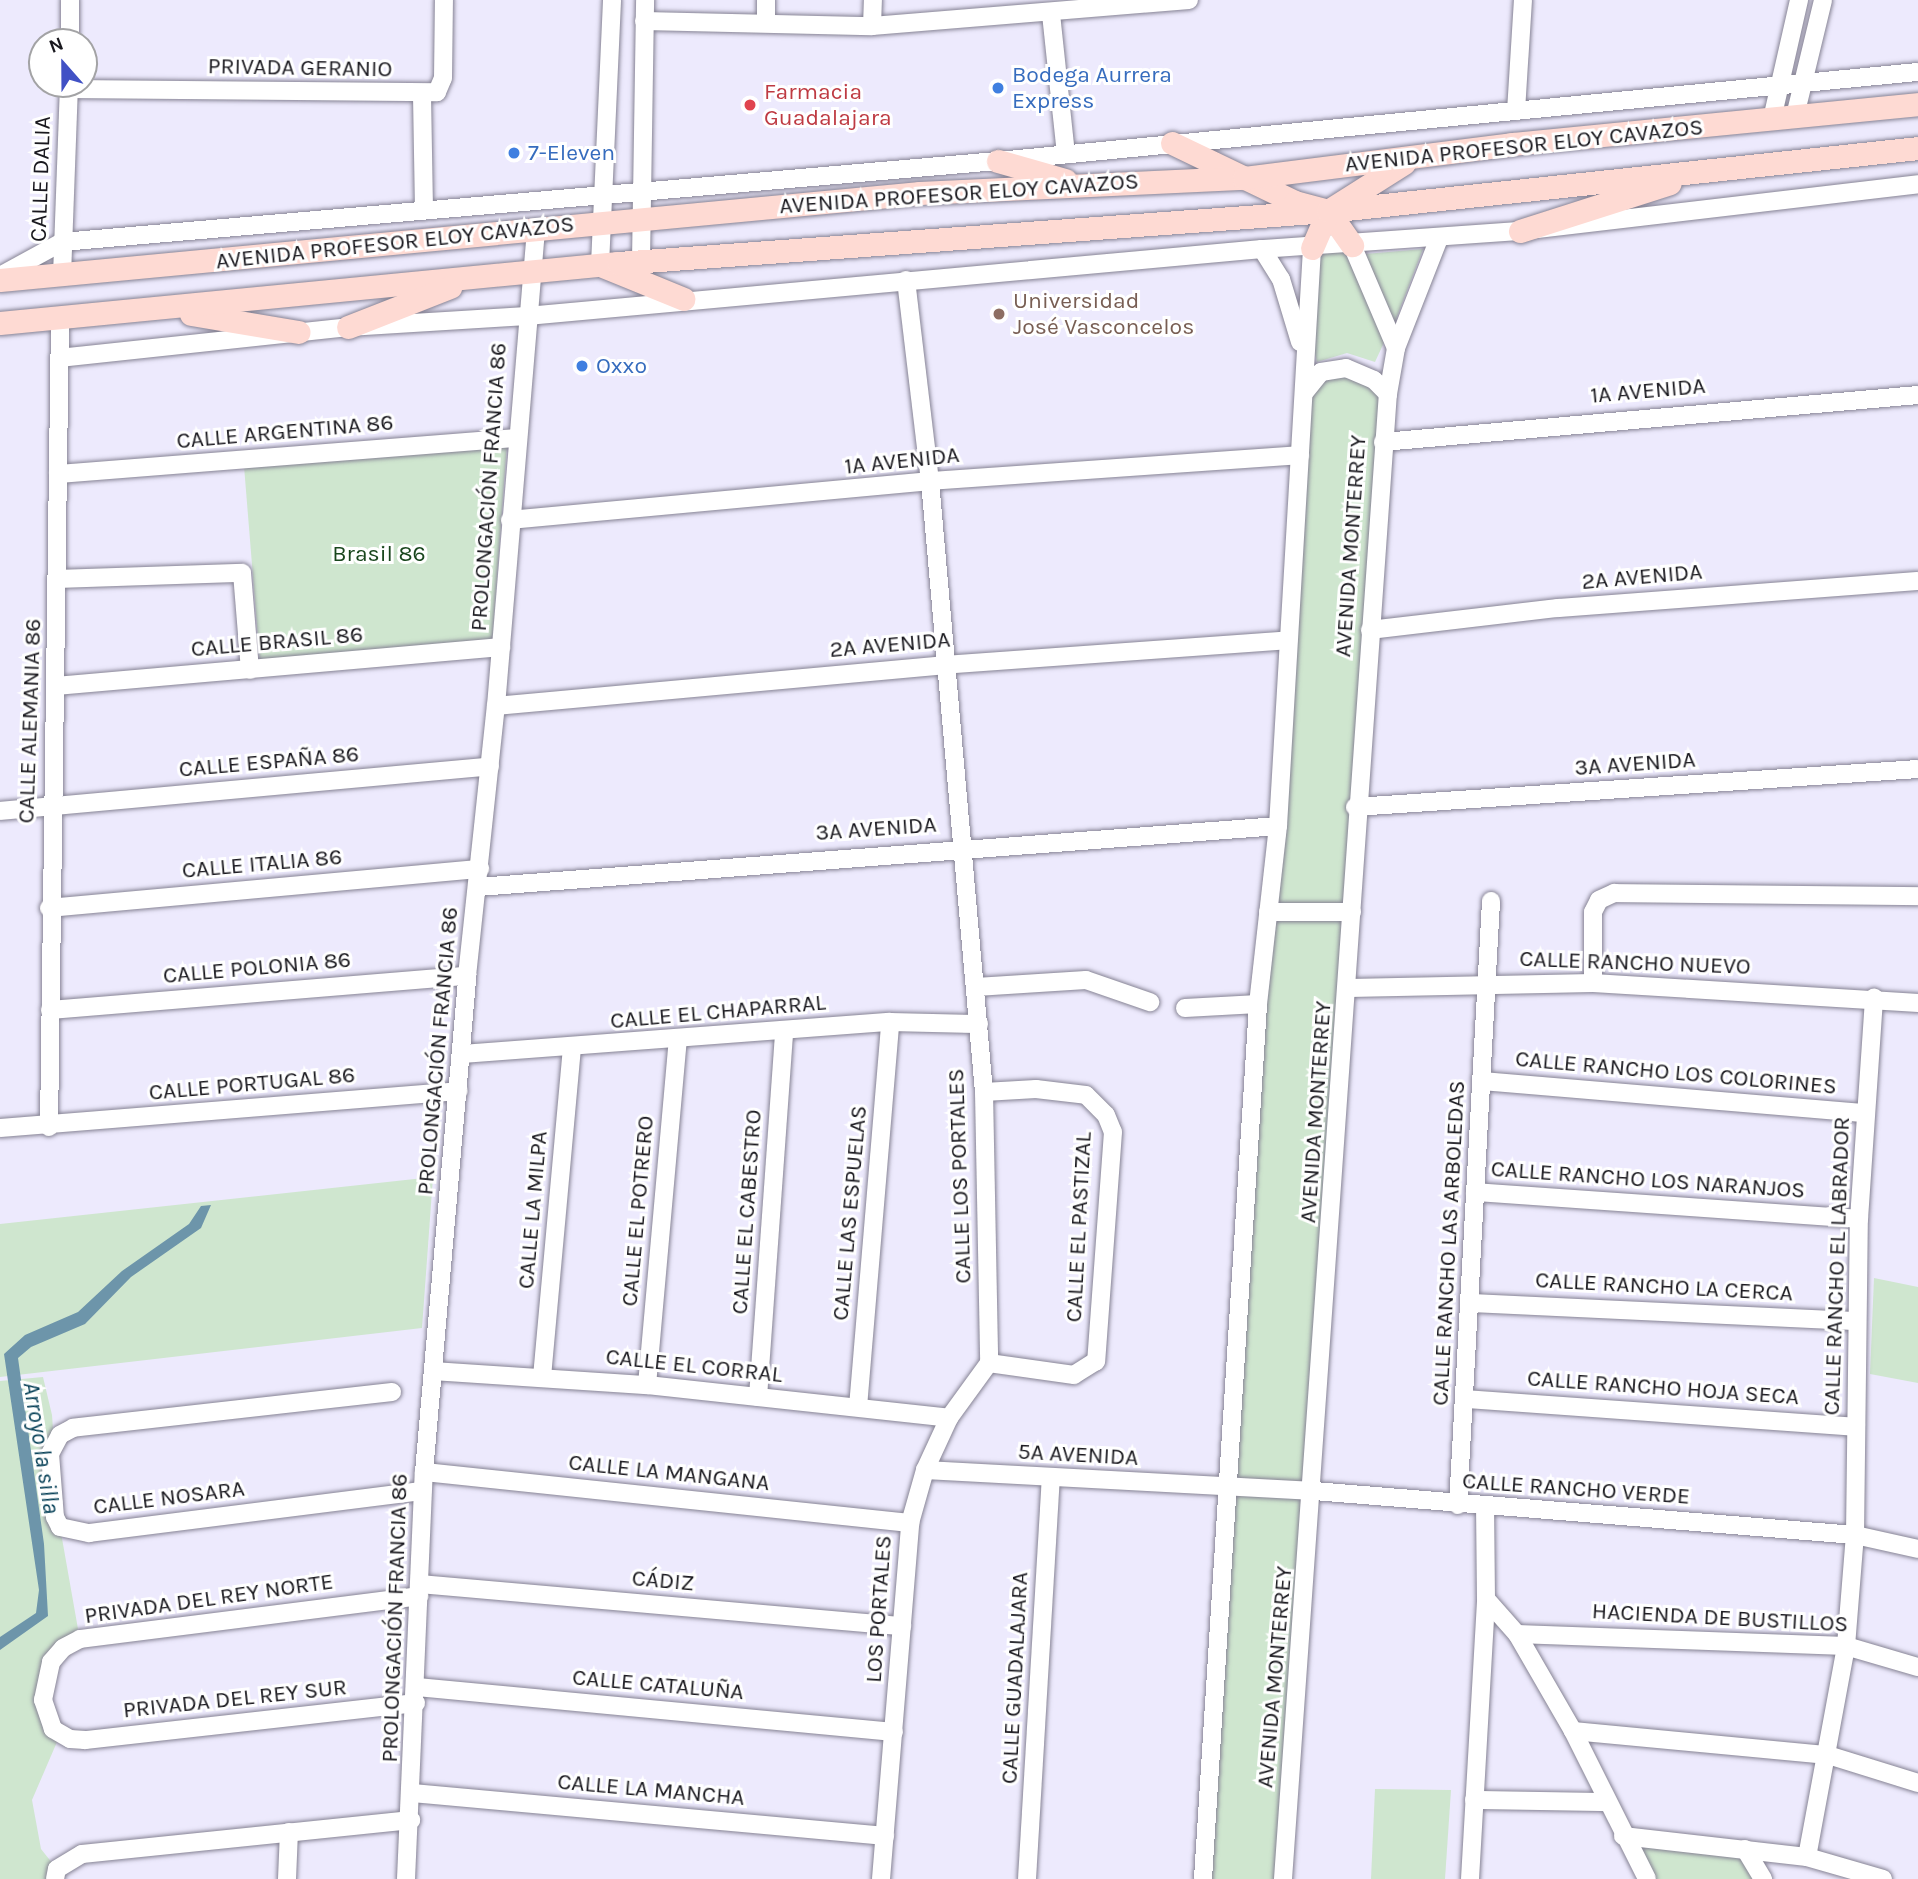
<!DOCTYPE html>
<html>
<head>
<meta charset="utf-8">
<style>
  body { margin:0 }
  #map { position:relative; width:1918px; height:1879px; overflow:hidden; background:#edeafd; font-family:Karla,sans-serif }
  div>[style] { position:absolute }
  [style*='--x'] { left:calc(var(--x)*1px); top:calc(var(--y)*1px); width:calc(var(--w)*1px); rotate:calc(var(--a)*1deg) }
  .green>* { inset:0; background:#cfe6cf }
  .water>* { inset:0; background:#6d95aa }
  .roads { filter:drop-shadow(0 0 2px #868394) drop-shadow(0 0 2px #868394) }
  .minor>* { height:18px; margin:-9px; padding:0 9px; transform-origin:9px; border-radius:9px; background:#fff }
  .major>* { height:23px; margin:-11.5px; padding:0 11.5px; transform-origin:11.5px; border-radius:11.5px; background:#fedad3 }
  .dots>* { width:19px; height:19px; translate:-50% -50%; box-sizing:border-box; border:4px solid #fff; border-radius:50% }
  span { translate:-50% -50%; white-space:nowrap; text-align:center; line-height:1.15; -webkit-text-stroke:6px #fff; paint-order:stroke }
  .street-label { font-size:23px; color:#19181e }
  .shop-label { font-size:23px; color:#366cbe }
  .left { translate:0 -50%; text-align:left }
  .health-label { font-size:23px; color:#be3a42 }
  .education-label { font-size:23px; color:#785e54 }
  .park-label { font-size:23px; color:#19461d }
  .water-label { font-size:24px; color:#043e55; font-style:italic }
  .north { position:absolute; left:28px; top:28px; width:70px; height:70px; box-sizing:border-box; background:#fff; border:2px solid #a3a3a5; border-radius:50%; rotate:339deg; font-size:19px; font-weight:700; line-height:28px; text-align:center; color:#19181e }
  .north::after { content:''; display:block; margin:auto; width:24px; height:32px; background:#4151c5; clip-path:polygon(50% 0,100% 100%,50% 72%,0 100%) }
</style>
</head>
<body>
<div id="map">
  <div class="green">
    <div style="clip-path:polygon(1423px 249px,1395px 322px,1365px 254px)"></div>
    <div style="clip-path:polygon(1350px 250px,1387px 336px,1375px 362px,1347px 353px,1317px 362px,1310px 335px,1315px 251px)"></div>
    <div style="clip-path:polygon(1329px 369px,1388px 394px,1283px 1879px,1203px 1879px,1304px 393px)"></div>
    <div style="clip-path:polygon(507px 444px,492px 645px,260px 663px,244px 466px)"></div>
    <div style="clip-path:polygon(433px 1177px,422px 1328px,0 1377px,0 1224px)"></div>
    <div style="clip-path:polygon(1874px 1278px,1918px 1287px,1918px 1383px,1870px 1374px)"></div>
    <div style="clip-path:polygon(43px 1377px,52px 1415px,60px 1527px,78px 1629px,51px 1661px,44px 1680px,60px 1735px,32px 1800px,41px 1849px,57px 1869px,58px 1879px,0 1879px,0 1381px)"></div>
    <div style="clip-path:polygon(1375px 1789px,1451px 1790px,1445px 1879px,1371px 1879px)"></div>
    <div style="clip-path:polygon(1640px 1847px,1741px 1854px,1756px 1879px,1656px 1879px)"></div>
  </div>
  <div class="water">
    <div style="clip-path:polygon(211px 1205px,201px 1228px,131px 1277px,85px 1324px,31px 1347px,18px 1358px,44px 1544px,48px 1616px,0 1650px,0 1637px,36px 1613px,39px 1590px,4px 1354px,25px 1335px,78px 1312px,122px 1271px,189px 1224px,201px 1206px)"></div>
  </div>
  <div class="roads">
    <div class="minor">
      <div style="--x:1051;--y:14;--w:141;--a:83.9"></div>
      <div style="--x:644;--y:21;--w:228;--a:1.3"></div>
      <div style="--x:872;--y:26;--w:318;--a:-4.7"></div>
      <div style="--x:766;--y:23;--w:23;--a:-90"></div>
      <div style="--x:872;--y:26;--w:26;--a:-88"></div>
      <div style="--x:70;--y:42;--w:42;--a:-90"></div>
      <div style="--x:69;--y:89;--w:368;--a:0.5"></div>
      <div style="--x:437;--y:92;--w:15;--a:-67"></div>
      <div style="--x:443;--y:78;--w:78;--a:-89.3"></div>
      <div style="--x:422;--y:95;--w:115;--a:89"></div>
      <div style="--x:1516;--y:111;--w:111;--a:-86.4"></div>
      <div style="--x:1795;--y:116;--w:119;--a:-76.4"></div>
      <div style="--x:1772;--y:119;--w:122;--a:-77.2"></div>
      <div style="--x:1352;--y:245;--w:112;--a:66.9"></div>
      <div style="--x:1262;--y:249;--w:36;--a:58"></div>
      <div style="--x:1281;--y:279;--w:66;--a:73.2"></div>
      <div style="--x:641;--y:261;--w:261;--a:-89.1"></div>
      <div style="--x:600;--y:265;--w:265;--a:-87.4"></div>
      <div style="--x:0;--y:276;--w:71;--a:-28.7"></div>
      <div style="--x:62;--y:242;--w:939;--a:-4.95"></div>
      <div style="--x:998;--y:161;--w:924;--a:-5.53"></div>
      <div style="--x:62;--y:276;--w:192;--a:-87.9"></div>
      <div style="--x:906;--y:280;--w:202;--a:83.2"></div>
      <div style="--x:930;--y:481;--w:613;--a:84.95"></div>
      <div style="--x:984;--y:1092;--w:271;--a:88.9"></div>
      <div style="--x:59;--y:358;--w:291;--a:-6.1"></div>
      <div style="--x:348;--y:327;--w:179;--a:-3.5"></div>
      <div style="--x:527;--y:316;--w:738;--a:-5.21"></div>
      <div style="--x:1262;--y:249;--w:259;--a:-4"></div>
      <div style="--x:1520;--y:231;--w:401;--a:-6.7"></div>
      <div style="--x:1304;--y:393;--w:27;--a:-51"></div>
      <div style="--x:1321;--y:372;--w:25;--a:-9"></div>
      <div style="--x:1346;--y:368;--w:30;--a:23"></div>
      <div style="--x:1374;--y:380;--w:20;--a:45"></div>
      <div style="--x:1383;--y:442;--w:537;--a:-5.02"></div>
      <div style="--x:58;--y:474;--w:458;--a:-4.5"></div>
      <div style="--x:510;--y:520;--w:422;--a:-5.3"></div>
      <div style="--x:930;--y:481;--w:371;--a:-4"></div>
      <div style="--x:58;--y:579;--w:184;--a:-1.9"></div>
      <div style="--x:242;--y:573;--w:97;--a:85.3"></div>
      <div style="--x:1370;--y:630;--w:189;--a:-6.7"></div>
      <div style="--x:1558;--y:608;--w:361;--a:-4.3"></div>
      <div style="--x:56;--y:686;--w:447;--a:-5"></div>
      <div style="--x:496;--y:706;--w:449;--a:-5.2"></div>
      <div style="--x:943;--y:665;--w:346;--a:-4.1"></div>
      <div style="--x:1355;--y:807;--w:564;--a:-3.86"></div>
      <div style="--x:0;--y:811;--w:492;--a:-5.2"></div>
      <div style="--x:478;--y:887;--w:802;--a:-4.36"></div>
      <div style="--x:49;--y:908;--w:433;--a:-5.2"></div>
      <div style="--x:1268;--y:912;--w:84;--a:0"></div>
      <div style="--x:1593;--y:983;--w:71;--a:-90"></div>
      <div style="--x:1593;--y:912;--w:13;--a:-63"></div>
      <div style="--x:1599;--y:900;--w:17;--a:-25"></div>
      <div style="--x:1614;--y:893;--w:304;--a:0.6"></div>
      <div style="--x:976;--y:987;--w:110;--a:-3.6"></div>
      <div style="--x:1086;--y:980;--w:68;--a:19"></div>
      <div style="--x:1349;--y:988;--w:244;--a:-1.2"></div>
      <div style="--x:1593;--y:983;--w:326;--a:3.5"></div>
      <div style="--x:1185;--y:1008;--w:73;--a:-3.1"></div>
      <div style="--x:50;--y:1010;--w:418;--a:-4.7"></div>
      <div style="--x:462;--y:1054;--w:429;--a:-4.3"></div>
      <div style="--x:890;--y:1022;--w:89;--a:1.3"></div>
      <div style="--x:1482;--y:1081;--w:385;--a:4.8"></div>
      <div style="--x:984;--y:1092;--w:52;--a:-3.3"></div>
      <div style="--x:1036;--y:1089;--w:50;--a:6.8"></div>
      <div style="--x:1086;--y:1095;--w:28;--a:45"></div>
      <div style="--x:1106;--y:1115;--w:18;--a:68"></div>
      <div style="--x:1113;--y:1132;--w:230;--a:94.2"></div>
      <div style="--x:1096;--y:1361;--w:26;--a:148"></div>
      <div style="--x:1074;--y:1375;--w:86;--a:-172"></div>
      <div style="--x:49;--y:1127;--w:809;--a:-89.22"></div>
      <div style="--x:0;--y:1128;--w:460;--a:-4.6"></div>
      <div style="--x:1475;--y:1192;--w:385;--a:4"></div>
      <div style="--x:1470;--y:1303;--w:386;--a:2.7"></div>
      <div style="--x:434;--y:1371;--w:213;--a:3.8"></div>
      <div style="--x:647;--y:1385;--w:304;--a:6.2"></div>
      <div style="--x:542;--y:1377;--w:329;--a:-84.8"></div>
      <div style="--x:647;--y:1385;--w:345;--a:-84.9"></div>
      <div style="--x:392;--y:1392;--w:321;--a:173.6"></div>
      <div style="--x:73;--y:1428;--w:15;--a:152"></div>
      <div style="--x:60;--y:1435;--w:21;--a:118"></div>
      <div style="--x:50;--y:1454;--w:63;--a:85.5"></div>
      <div style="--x:55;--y:1517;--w:11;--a:63"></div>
      <div style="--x:60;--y:1527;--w:30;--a:12"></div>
      <div style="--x:89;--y:1533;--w:336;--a:-7.2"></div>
      <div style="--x:758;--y:1397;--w:367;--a:-85.9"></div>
      <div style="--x:1466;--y:1399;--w:391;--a:4.1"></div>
      <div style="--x:858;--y:1407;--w:386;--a:-85.2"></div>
      <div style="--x:925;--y:1470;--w:390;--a:3.1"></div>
      <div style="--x:1314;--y:1491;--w:543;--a:4.65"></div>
      <div style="--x:1855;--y:1535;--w:65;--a:12.5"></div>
      <div style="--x:424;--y:1472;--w:489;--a:6"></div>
      <div style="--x:1458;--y:1505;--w:605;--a:-86.87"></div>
      <div style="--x:420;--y:1584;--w:484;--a:5"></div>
      <div style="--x:1486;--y:1599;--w:47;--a:48.5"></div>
      <div style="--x:1517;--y:1634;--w:112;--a:60"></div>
      <div style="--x:1573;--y:1731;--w:165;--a:63.4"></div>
      <div style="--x:1517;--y:1634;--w:329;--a:2.1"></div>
      <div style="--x:1846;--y:1646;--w:75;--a:16.3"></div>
      <div style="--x:417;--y:1687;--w:479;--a:5.4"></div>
      <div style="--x:416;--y:1703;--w:333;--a:173.6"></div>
      <div style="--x:85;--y:1740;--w:15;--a:-176"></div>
      <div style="--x:70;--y:1739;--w:20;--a:-150"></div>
      <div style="--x:53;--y:1729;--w:31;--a:-109"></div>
      <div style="--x:43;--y:1700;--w:39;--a:-78"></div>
      <div style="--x:51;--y:1662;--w:18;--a:-49"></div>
      <div style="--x:63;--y:1648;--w:19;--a:-28"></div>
      <div style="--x:80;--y:1639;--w:342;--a:-7.2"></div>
      <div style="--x:1573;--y:1731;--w:256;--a:5.4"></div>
      <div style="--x:1828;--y:1755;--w:94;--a:17.3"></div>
      <div style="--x:413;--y:1793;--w:474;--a:5.2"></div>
      <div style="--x:1474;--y:1800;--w:132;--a:0.9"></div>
      <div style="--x:1623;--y:1836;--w:185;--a:6.5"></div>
      <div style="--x:1807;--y:1857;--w:79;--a:16.1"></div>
      <div style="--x:1745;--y:1849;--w:35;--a:59"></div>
      <div style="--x:1807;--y:1857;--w:215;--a:-79.5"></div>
      <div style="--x:1846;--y:1646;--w:111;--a:-85.4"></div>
      <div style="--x:1855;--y:1535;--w:316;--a:-89.3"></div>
      <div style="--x:1859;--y:1219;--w:222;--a:-86.1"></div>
      <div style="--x:55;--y:1879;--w:10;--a:-79"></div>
      <div style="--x:57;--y:1869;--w:29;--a:-31"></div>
      <div style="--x:82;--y:1854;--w:331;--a:-5.9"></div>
      <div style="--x:287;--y:1879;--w:47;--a:-87.6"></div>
      <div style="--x:406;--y:1879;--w:407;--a:-87.5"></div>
      <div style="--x:424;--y:1472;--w:498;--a:-85"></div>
      <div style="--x:467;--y:976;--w:272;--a:-83.9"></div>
      <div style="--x:496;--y:706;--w:479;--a:-85.2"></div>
      <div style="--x:881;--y:1879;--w:357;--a:-85.3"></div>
      <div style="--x:910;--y:1523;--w:55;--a:-74.2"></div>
      <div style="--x:925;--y:1470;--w:57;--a:-65.2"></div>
      <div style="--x:949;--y:1418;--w:68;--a:-54"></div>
      <div style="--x:1027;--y:1879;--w:400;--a:-86.6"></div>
      <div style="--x:1203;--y:1879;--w:877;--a:-86.4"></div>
      <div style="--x:1258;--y:1004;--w:179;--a:-83.6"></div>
      <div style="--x:1278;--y:826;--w:579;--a:-86.63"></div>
      <div style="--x:1283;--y:1879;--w:1489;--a:-85.96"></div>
      <div style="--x:1388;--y:394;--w:47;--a:-80.1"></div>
      <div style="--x:1396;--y:348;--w:118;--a:-68.6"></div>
      <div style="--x:1470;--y:1879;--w:280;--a:-86.7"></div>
      <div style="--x:1486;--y:1599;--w:92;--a:-90.6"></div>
    </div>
    <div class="major">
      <div style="--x:1172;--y:143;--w:136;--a:25.6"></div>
      <div style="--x:1295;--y:202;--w:34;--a:15"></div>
      <div style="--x:1328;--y:211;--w:42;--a:54.8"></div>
      <div style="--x:998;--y:161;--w:70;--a:15.8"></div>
      <div style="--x:1520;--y:231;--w:157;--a:-17.7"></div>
      <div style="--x:1312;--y:248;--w:40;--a:-66.6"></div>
      <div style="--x:1328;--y:211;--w:90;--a:-32.3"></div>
      <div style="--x:603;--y:266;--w:87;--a:22.2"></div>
      <div style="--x:0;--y:280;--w:924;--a:-5.4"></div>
      <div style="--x:920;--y:193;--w:324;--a:-2.7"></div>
      <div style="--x:1244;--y:178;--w:270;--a:-7.2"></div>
      <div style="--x:1512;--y:144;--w:408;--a:-5.6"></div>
      <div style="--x:191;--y:314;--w:109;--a:9.5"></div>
      <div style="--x:0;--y:323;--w:621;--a:-5.55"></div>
      <div style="--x:618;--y:263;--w:712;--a:-4.19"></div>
      <div style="--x:1328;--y:211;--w:593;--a:-6.09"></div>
      <div style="--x:348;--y:327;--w:110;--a:-21.4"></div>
    </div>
  </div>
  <div class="dots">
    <div style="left:998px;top:88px;background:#3f7fe0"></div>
    <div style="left:750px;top:105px;background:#e0444e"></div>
    <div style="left:514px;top:153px;background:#3f7fe0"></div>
    <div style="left:999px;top:314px;background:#8d6e63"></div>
    <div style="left:582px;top:366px;background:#3f7fe0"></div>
  </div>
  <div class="street-label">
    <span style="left:300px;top:68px;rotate:1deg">PRIVADA GERANIO</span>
    <span style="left:1524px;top:146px;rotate:-6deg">AVENIDA PROFESOR ELOY CAVAZOS</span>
    <span style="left:41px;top:179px;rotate:-88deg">CALLE DALIA</span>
    <span style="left:959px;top:194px;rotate:-4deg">AVENIDA PROFESOR ELOY CAVAZOS</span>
    <span style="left:395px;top:243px;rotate:-6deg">AVENIDA PROFESOR ELOY CAVAZOS</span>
    <span style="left:1648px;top:391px;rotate:-5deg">1A AVENIDA</span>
    <span style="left:285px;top:432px;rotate:-5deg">CALLE ARGENTINA 86</span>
    <span style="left:902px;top:461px;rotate:-6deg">1A AVENIDA</span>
    <span style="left:489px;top:487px;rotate:-86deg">PROLONGACIÓN FRANCIA 86</span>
    <span style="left:1351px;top:546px;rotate:-86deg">AVENIDA MONTERREY</span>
    <span style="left:1642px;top:577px;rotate:-5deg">2A AVENIDA</span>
    <span style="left:277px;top:642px;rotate:-5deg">CALLE BRASIL 86</span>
    <span style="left:890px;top:645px;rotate:-5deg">2A AVENIDA</span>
    <span style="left:30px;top:721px;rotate:-88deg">CALLE ALEMANIA 86</span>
    <span style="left:269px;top:762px;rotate:-5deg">CALLE ESPAÑA 86</span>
    <span style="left:1635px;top:764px;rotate:-4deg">3A AVENIDA</span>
    <span style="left:876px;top:829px;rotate:-4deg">3A AVENIDA</span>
    <span style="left:262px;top:864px;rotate:-5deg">CALLE ITALIA 86</span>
    <span style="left:1635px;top:963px;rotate:2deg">CALLE RANCHO NUEVO</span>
    <span style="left:257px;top:968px;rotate:-5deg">CALLE POLONIA 86</span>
    <span style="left:718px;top:1012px;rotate:-5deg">CALLE EL CHAPARRAL</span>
    <span style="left:438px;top:1051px;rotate:-85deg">PROLONGACIÓN FRANCIA 86</span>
    <span style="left:1676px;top:1073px;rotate:5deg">CALLE RANCHO LOS COLORINES</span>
    <span style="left:252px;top:1084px;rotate:-5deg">CALLE PORTUGAL 86</span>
    <span style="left:1316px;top:1112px;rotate:-86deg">AVENIDA MONTERREY</span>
    <span style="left:960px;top:1176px;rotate:-92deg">CALLE LOS PORTALES</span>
    <span style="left:1648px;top:1180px;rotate:4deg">CALLE RANCHO LOS NARANJOS</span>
    <span style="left:533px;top:1210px;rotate:-85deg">CALLE LA MILPA</span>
    <span style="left:638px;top:1211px;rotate:-85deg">CALLE EL POTRERO</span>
    <span style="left:747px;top:1212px;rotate:-86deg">CALLE EL CABESTRO</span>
    <span style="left:850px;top:1213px;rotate:-85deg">CALLE LAS ESPUELAS</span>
    <span style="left:1079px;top:1227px;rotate:-87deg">CALLE EL PASTIZAL</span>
    <span style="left:1449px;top:1243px;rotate:-87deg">CALLE RANCHO LAS ARBOLEDAS</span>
    <span style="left:1837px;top:1266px;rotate:-88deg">CALLE RANCHO EL LABRADOR</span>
    <span style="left:1664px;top:1287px;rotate:3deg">CALLE RANCHO LA CERCA</span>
    <span style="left:694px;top:1366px;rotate:6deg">CALLE EL CORRAL</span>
    <span style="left:1663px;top:1388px;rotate:4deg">CALLE RANCHO HOJA SECA</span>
    <span style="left:1078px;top:1455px;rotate:3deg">5A AVENIDA</span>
    <span style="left:669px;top:1473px;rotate:6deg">CALLE LA MANGANA</span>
    <span style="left:1576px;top:1489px;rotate:4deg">CALLE RANCHO VERDE</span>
    <span style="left:169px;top:1498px;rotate:-7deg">CALLE NOSARA</span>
    <span style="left:663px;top:1581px;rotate:5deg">CÁDIZ</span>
    <span style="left:209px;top:1599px;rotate:-8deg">PRIVADA DEL REY NORTE</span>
    <span style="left:879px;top:1609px;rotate:-86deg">LOS PORTALES</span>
    <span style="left:395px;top:1618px;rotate:-88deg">PROLONGACIÓN FRANCIA 86</span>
    <span style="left:1720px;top:1618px;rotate:3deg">HACIENDA DE BUSTILLOS</span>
    <span style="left:1275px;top:1677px;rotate:-85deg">AVENIDA MONTERREY</span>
    <span style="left:1015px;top:1678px;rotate:-87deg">CALLE GUADALAJARA</span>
    <span style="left:658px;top:1685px;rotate:5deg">CALLE CATALUÑA</span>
    <span style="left:235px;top:1699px;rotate:-6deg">PRIVADA DEL REY SUR</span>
    <span style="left:651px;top:1790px;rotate:5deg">CALLE LA MANCHA</span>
  </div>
  <div class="shop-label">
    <span class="left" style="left:1012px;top:88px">Bodega Aurrera<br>Express</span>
    <span class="left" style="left:528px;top:153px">7-Eleven</span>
    <span class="left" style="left:596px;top:366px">Oxxo</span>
  </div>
  <div class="health-label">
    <span class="left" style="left:764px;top:105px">Farmacia<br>Guadalajara</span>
  </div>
  <div class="education-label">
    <span class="left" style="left:1013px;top:314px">Universidad<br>José Vasconcelos</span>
  </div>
  <div class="park-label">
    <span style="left:379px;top:554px">Brasil 86</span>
  </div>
  <div class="water-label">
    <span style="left:41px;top:1448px;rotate:81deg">Arroyo la silla</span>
  </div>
  <div class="north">N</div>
</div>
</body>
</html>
